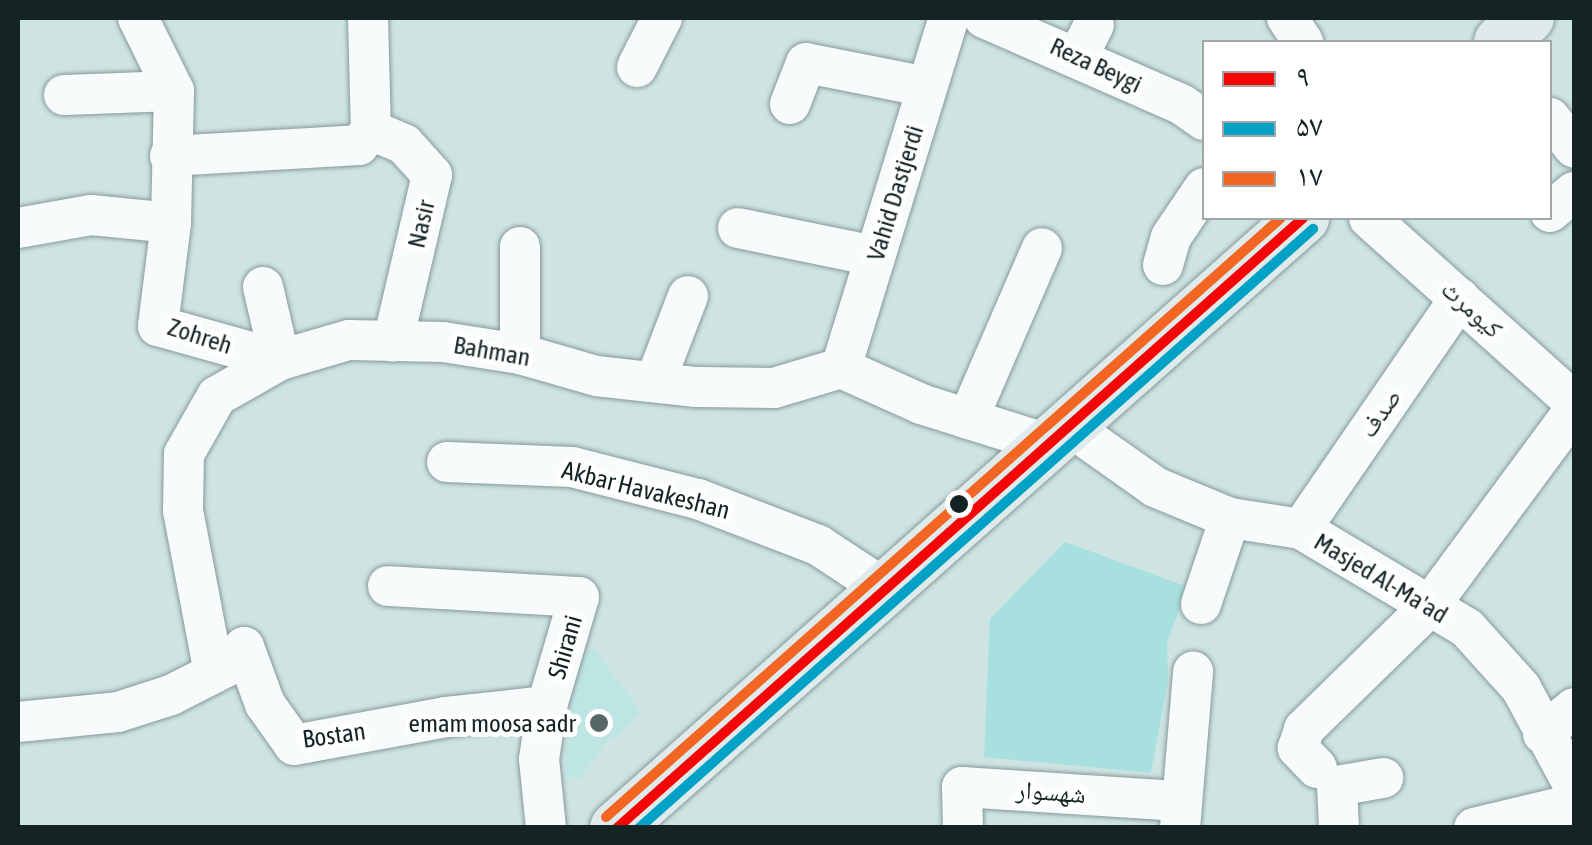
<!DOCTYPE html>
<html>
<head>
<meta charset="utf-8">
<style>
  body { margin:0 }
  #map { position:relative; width:1592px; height:845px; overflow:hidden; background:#cde4e3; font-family:"Asap Condensed","Noto Naskh Arabic",sans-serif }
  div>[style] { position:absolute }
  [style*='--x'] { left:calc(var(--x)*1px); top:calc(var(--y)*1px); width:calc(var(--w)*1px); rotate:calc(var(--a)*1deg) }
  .built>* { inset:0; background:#bde5e4 }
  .green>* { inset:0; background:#a7e0de }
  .roads { filter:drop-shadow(0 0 2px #879998) drop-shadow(0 0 2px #879998) }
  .minor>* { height:40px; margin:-20px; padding:0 20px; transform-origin:20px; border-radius:20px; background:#f8fbfb }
  .major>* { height:52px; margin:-26px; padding:0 26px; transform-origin:26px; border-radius:26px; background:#dfebeb }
  .bus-1>* { height:10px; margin:-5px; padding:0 5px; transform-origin:5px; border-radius:5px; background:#f40606 }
  .bus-2>* { height:10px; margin:-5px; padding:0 5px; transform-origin:5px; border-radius:5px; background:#01a2c6 }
  .bus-3>* { height:10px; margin:-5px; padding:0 5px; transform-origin:5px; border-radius:5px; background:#f26522 }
  .dots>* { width:28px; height:28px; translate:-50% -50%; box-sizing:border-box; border:5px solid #fff; border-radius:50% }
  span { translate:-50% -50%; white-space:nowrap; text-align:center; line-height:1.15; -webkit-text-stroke:10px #fff; paint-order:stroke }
  .street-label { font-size:25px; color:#142424 }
  .poi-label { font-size:25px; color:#142424 }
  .right { translate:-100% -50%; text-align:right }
  .frame { position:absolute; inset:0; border:20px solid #142424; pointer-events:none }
  .legend { position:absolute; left:1202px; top:40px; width:350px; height:180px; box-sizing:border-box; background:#fff; border:2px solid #a1a7a7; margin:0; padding:12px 18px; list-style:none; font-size:30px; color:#142424 }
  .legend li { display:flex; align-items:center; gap:20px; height:50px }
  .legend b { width:50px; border:2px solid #a1a7a7 }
</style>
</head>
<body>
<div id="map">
  <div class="built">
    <div style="clip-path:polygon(592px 647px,641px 711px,614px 740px,610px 736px,580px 779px,565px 775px,571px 674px)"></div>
  </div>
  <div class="green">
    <div style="clip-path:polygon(1065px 542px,1188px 587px,1167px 642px,1168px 680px,1151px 773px,984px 757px,990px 619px)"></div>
  </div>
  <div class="roads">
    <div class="minor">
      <div style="--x:138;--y:18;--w:81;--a:63.7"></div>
      <div style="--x:174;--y:91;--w:132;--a:91.3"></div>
      <div style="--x:171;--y:223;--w:104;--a:97.2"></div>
      <div style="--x:158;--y:326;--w:127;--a:15.6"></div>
      <div style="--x:280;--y:360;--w:75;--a:-103.1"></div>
      <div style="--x:368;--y:18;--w:112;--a:88.5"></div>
      <div style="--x:371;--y:130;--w:36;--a:23"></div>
      <div style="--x:404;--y:144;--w:42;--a:47.9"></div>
      <div style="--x:432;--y:175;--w:171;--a:103.2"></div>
      <div style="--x:984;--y:18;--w:215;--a:23.6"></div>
      <div style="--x:1181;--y:104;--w:28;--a:35"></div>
      <div style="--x:1287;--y:18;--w:29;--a:56"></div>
      <div style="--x:1078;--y:56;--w:35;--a:-63"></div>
      <div style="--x:637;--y:67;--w:55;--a:-63"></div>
      <div style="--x:64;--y:95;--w:110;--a:-2.1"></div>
      <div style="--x:790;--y:104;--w:44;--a:-68.7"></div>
      <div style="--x:806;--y:63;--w:123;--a:11.2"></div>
      <div style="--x:1550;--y:118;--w:38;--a:51"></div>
      <div style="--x:170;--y:156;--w:189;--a:-3.3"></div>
      <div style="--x:359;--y:145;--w:19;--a:-51"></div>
      <div style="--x:1550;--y:212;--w:31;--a:-40"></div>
      <div style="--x:1369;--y:218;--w:275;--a:41.9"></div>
      <div style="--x:18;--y:228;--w:74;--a:-10.1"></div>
      <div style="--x:91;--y:215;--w:80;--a:5.7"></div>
      <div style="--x:738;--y:228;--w:140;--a:11.6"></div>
      <div style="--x:520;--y:247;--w:107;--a:90"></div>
      <div style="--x:1163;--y:265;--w:29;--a:-74"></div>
      <div style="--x:1171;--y:237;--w:59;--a:-56"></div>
      <div style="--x:841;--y:368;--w:366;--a:-72.9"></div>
      <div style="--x:655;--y:382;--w:92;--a:-69"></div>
      <div style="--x:968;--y:419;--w:186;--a:-66.6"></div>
      <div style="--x:1069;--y:426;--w:105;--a:35.3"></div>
      <div style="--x:1155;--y:487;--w:81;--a:22.5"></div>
      <div style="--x:1230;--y:518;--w:72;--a:8.8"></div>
      <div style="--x:1301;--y:529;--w:193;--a:30.8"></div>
      <div style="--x:1467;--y:628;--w:81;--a:48"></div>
      <div style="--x:1521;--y:688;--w:111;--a:61.6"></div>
      <div style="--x:447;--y:462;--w:125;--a:2.3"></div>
      <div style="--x:572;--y:467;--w:130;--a:14.3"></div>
      <div style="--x:698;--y:499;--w:129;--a:21"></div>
      <div style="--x:818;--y:545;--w:80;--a:33.3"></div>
      <div style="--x:1301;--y:529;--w:280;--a:-55.5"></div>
      <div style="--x:388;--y:586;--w:191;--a:3.3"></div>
      <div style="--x:579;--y:597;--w:114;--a:106.4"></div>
      <div style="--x:547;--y:706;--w:54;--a:98.6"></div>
      <div style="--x:539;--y:759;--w:69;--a:84.2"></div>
      <div style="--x:1201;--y:604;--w:91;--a:-71.4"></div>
      <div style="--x:214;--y:673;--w:166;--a:-100.8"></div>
      <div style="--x:183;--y:510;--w:56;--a:-89"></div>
      <div style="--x:184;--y:454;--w:67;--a:-60.4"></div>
      <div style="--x:217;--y:396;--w:73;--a:-29.7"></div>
      <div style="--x:280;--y:360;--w:72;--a:-16.2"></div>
      <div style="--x:349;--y:340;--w:94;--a:1.2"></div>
      <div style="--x:443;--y:342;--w:78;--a:8.9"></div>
      <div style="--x:520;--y:354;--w:79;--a:16.1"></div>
      <div style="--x:596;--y:376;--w:101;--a:6.3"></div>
      <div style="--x:696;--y:387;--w:78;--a:0.7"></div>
      <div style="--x:774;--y:388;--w:70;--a:-16.6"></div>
      <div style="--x:841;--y:368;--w:88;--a:24.2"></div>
      <div style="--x:921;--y:404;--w:133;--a:17.5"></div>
      <div style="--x:18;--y:722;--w:100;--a:-5.7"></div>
      <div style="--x:118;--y:712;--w:56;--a:-17.8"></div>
      <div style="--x:171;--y:695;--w:59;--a:-27"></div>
      <div style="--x:224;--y:668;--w:29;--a:-46"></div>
      <div style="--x:244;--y:647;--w:61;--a:69.8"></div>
      <div style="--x:265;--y:704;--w:50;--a:54.7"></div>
      <div style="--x:294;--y:745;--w:155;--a:-10.4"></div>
      <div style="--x:446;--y:717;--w:102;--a:-6.2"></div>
      <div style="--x:1543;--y:734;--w:40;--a:-40"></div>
      <div style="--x:1317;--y:768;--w:28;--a:-134"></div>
      <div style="--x:1298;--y:748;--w:20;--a:-72"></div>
      <div style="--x:1304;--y:729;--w:173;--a:-44.3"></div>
      <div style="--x:1428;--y:608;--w:245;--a:-53.5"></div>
      <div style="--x:963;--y:828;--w:41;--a:-91.4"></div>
      <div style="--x:962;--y:787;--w:219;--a:3.7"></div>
      <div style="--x:1180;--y:828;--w:157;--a:-85.2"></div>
      <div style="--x:1339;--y:828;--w:42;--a:-92.7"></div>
      <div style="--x:1337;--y:786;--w:47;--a:-9.9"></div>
      <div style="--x:1474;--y:828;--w:103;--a:-13.5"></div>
    </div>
    <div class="major">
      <div style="--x:1500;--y:42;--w:37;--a:-41"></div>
      <div style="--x:616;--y:828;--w:919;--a:-41.6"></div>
    </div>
  </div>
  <div class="bus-1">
    <div style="--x:617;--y:828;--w:918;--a:-41.64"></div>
  </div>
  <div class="bus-2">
    <div style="--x:639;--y:828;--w:902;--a:-41.63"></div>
  </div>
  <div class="bus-3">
    <div style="--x:606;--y:817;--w:902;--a:-41.59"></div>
  </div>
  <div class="dots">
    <div style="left:959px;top:504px;background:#142424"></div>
    <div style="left:599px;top:723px;background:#556767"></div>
  </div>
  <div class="street-label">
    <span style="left:1096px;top:65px;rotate:25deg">Reza Beygi</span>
    <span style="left:895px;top:193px;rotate:-73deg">Vahid Dastjerdi</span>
    <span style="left:421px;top:224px;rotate:-77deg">Nasir</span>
    <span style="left:1472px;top:309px;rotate:42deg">کیومرث</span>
    <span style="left:200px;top:336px;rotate:18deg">Zohreh</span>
    <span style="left:492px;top:351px;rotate:10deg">Bahman</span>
    <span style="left:1380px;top:413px;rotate:-55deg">صدف</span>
    <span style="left:646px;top:490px;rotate:14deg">Akbar Havakeshan</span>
    <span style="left:1381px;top:578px;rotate:31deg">Masjed Al-Ma'ad</span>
    <span style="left:565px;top:647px;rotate:-74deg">Shirani</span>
    <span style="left:334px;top:735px;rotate:-8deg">Bostan</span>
    <span style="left:1051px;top:792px;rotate:4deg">شهسوار</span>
  </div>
  <div class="poi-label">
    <span class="right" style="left:576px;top:723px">emam moosa sadr</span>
  </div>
  <div class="frame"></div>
  <ul class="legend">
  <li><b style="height:12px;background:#f40606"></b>۹</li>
  <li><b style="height:12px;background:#01a2c6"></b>۵۷</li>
  <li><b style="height:12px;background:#f26522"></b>۱۷</li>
  </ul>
</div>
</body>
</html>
